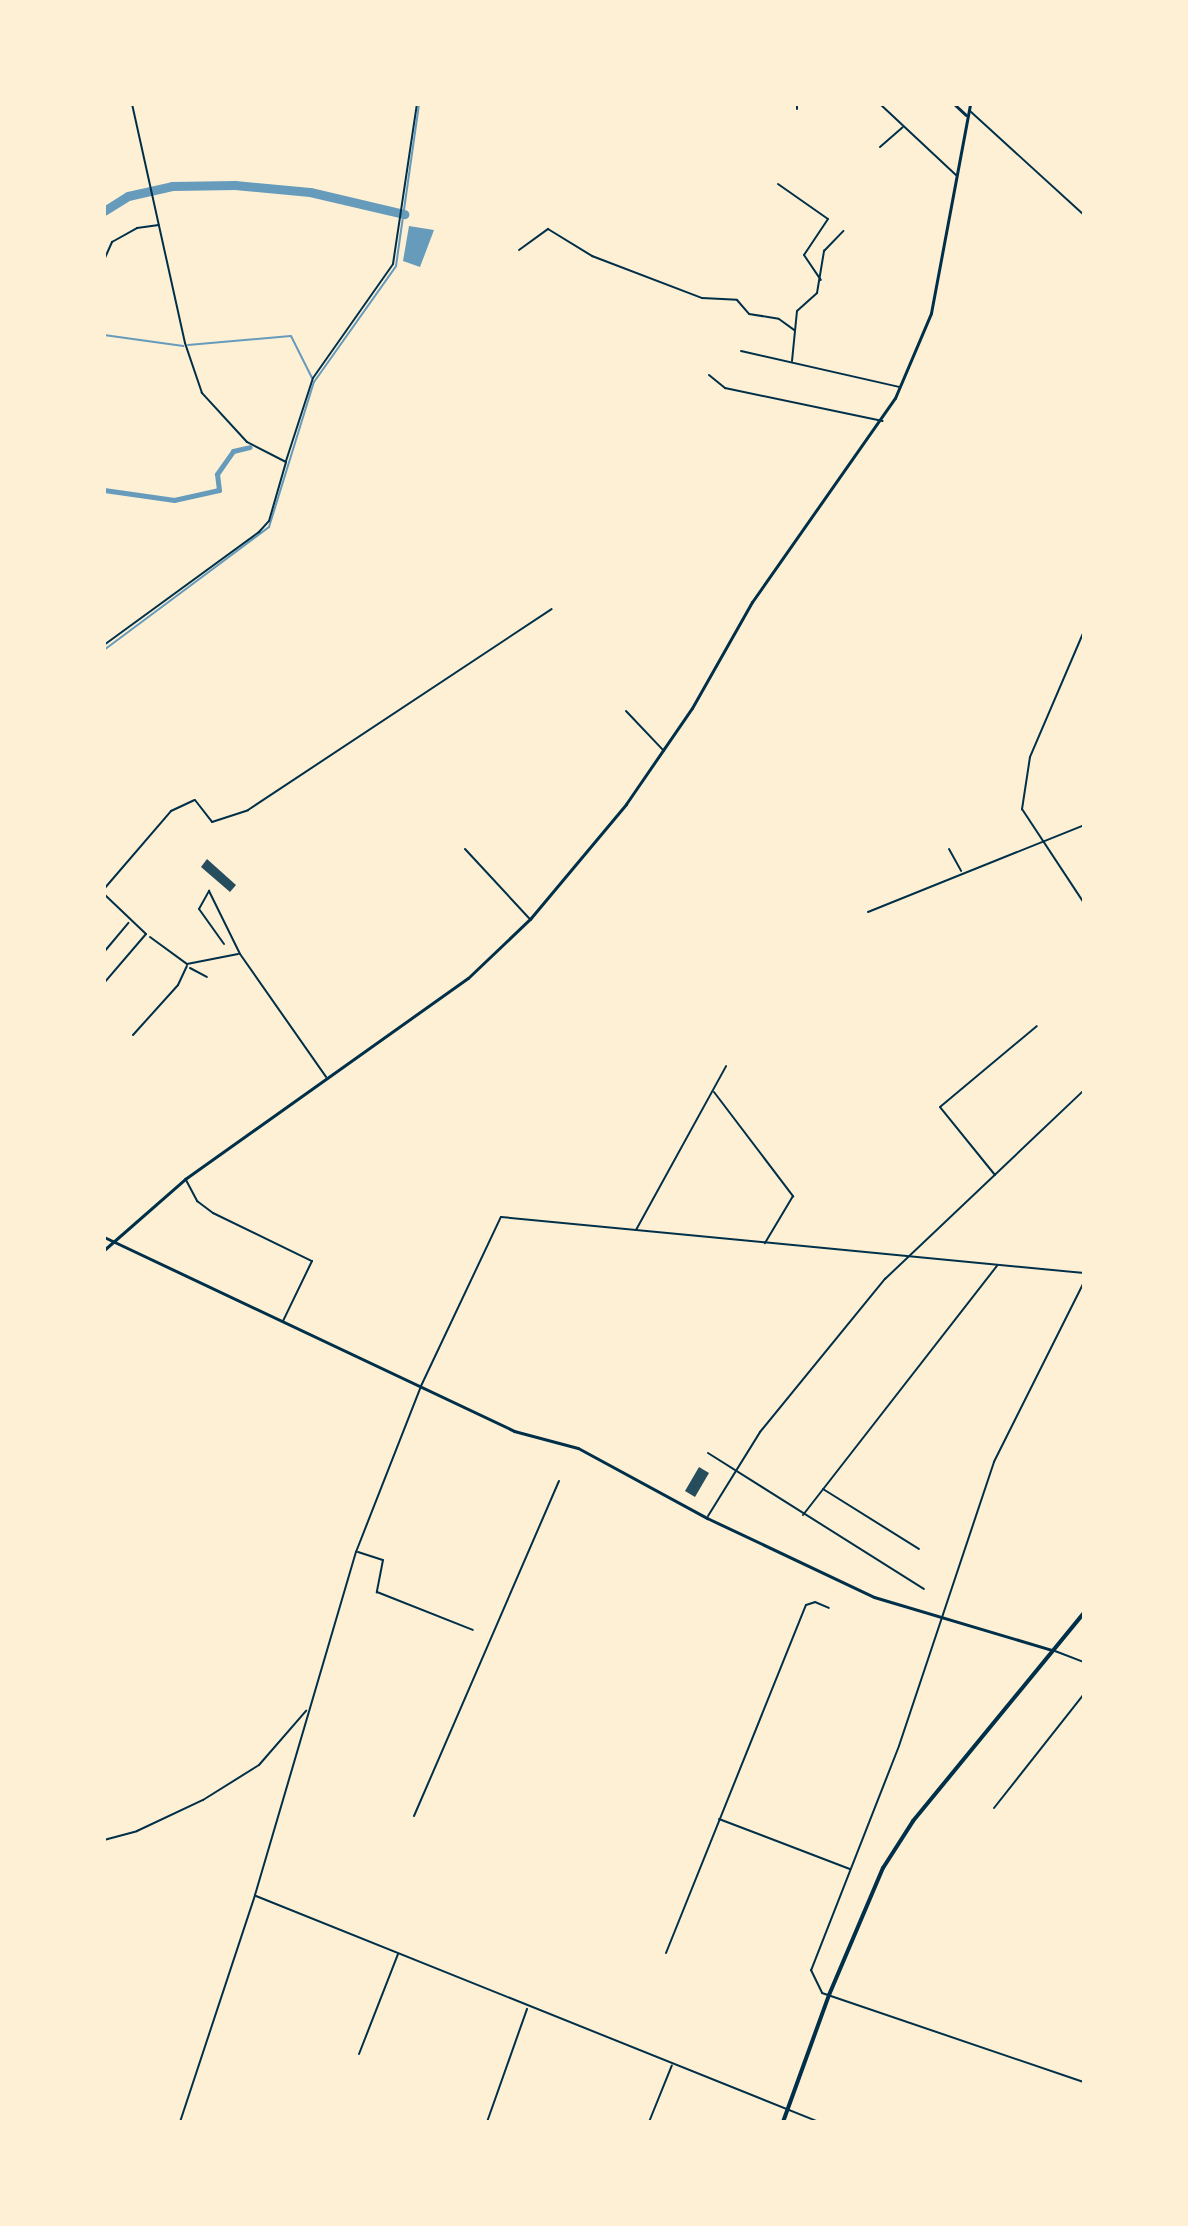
<!DOCTYPE html>
<html>
<head>
<meta charset="utf-8">
<style>
  body { margin:0 }
  #map { position:relative; width:1188px; height:2226px; overflow:hidden; background:#fdf0d5; font-family:"Source Sans 3",sans-serif }
  div>[style] { position:absolute }
  [style*='--x'] { left:calc(var(--x)*1px); top:calc(var(--y)*1px); width:calc(var(--w)*1px); rotate:calc(var(--a)*1deg) }
  .water>* { inset:0; background:#669bbc }
  .stream>* { height:2px; margin:-1px; padding:0 1px; transform-origin:1px; border-radius:1px; background:#669bbc }
  .canal>* { height:5px; margin:-2.5px; padding:0 2.5px; transform-origin:2.5px; border-radius:2.5px; background:#669bbc }
  .river>* { height:9px; margin:-4.5px; padding:0 4.5px; transform-origin:4.5px; border-radius:4.5px; background:#669bbc }
  .building>* { inset:0; background:#264d5e }
  .minor>* { height:2px; margin:-1px; padding:0 1px; transform-origin:1px; border-radius:1px; background:#003049 }
  .tertiary>* { height:3px; margin:-1.5px; padding:0 1.5px; transform-origin:1.5px; border-radius:1.5px; background:#003049 }
  .secondary>* { height:3px; margin:-1.5px; padding:0 1.5px; transform-origin:1.5px; border-radius:1.5px; background:#003049 }
  .primary>* { height:4px; margin:-2px; padding:0 2px; transform-origin:2px; border-radius:2px; background:#003049 }
  span { translate:-50% -50%; white-space:nowrap; text-align:center; line-height:1.15; -webkit-text-stroke:8px #fdf0d5; paint-order:stroke }
  .frame { position:absolute; inset:0; border:106px solid #fdf0d5; pointer-events:none }
</style>
</head>
<body>
<div id="map">
  <div class="water">
    <div style="clip-path:polygon(409px 226px,434px 230px,420px 267px,403px 261px)"></div>
  </div>
  <div class="stream">
    <div style="--x:104;--y:335;--w:80;--a:7.9"></div>
    <div style="--x:188;--y:345;--w:103;--a:-5"></div>
    <div style="--x:291;--y:336;--w:47;--a:63.4"></div>
    <div style="--x:104;--y:650;--w:206;--a:-36.7"></div>
    <div style="--x:269;--y:527;--w:152;--a:-72.8"></div>
    <div style="--x:314;--y:382;--w:142;--a:-54.7"></div>
    <div style="--x:396;--y:266;--w:164;--a:-81.9"></div>
  </div>
  <div class="canal">
    <div style="--x:104;--y:490;--w:71;--a:8.1"></div>
    <div style="--x:174;--y:500;--w:46;--a:-12.5"></div>
    <div style="--x:219;--y:490;--w:16;--a:-97"></div>
    <div style="--x:217;--y:474;--w:28;--a:-55"></div>
    <div style="--x:233;--y:451;--w:17;--a:-13"></div>
  </div>
  <div class="river">
    <div style="--x:104;--y:211;--w:28;--a:-32"></div>
    <div style="--x:128;--y:196;--w:45;--a:-12.8"></div>
    <div style="--x:172;--y:186;--w:63;--a:-0.9"></div>
    <div style="--x:235;--y:185;--w:75;--a:5.3"></div>
    <div style="--x:310;--y:192;--w:97;--a:13.2"></div>
  </div>
  <div class="building">
    <div style="clip-path:polygon(207px 859px,236px 885px,230px 892px,201px 867px)"></div>
    <div style="clip-path:polygon(699px 1467px,709px 1473px,695px 1497px,685px 1491px)"></div>
  </div>
  <div class="minor">
    <div style="--x:880;--y:104;--w:104;--a:43.1"></div>
    <div style="--x:797;--y:109;--w:5;--a:-90"></div>
    <div style="--x:970;--y:111;--w:154;--a:42.4"></div>
    <div style="--x:880;--y:147;--w:30;--a:-41"></div>
    <div style="--x:778;--y:184;--w:61;--a:35"></div>
    <div style="--x:828;--y:219;--w:43;--a:123.7"></div>
    <div style="--x:804;--y:255;--w:30;--a:56"></div>
    <div style="--x:519;--y:250;--w:36;--a:-36"></div>
    <div style="--x:548;--y:229;--w:52;--a:31.5"></div>
    <div style="--x:592;--y:256;--w:118;--a:20.9"></div>
    <div style="--x:702;--y:298;--w:35;--a:3"></div>
    <div style="--x:737;--y:300;--w:18;--a:49"></div>
    <div style="--x:749;--y:314;--w:30;--a:9"></div>
    <div style="--x:779;--y:319;--w:19;--a:36"></div>
    <div style="--x:104;--y:260;--w:20;--a:-66"></div>
    <div style="--x:112;--y:242;--w:29;--a:-29"></div>
    <div style="--x:137;--y:228;--w:22;--a:-8"></div>
    <div style="--x:741;--y:351;--w:162;--a:12.8"></div>
    <div style="--x:792;--y:361;--w:50;--a:-84.3"></div>
    <div style="--x:797;--y:311;--w:27;--a:-42"></div>
    <div style="--x:817;--y:293;--w:43;--a:-80.5"></div>
    <div style="--x:824;--y:251;--w:28;--a:-46"></div>
    <div style="--x:709;--y:375;--w:21;--a:39"></div>
    <div style="--x:725;--y:388;--w:161;--a:11.8"></div>
    <div style="--x:286;--y:461;--w:87;--a:-72"></div>
    <div style="--x:313;--y:378;--w:139;--a:-54.9"></div>
    <div style="--x:393;--y:264;--w:162;--a:-81.5"></div>
    <div style="--x:1084;--y:631;--w:137;--a:113.2"></div>
    <div style="--x:1030;--y:757;--w:53;--a:98.7"></div>
    <div style="--x:1022;--y:809;--w:113;--a:56.6"></div>
    <div style="--x:104;--y:645;--w:192;--a:-36.1"></div>
    <div style="--x:259;--y:532;--w:15;--a:-48"></div>
    <div style="--x:269;--y:521;--w:61;--a:-73.9"></div>
    <div style="--x:286;--y:462;--w:44;--a:-152.9"></div>
    <div style="--x:247;--y:442;--w:67;--a:-132.6"></div>
    <div style="--x:202;--y:393;--w:53;--a:-108.8"></div>
    <div style="--x:185;--y:343;--w:245;--a:-102.5"></div>
    <div style="--x:626;--y:711;--w:55;--a:46.5"></div>
    <div style="--x:465;--y:849;--w:94;--a:47.2"></div>
    <div style="--x:949;--y:849;--w:25;--a:61"></div>
    <div style="--x:104;--y:889;--w:103;--a:-49.3"></div>
    <div style="--x:171;--y:811;--w:26;--a:-25"></div>
    <div style="--x:195;--y:800;--w:28;--a:52"></div>
    <div style="--x:212;--y:822;--w:38;--a:-18"></div>
    <div style="--x:248;--y:810;--w:364;--a:-33.5"></div>
    <div style="--x:104;--y:894;--w:58;--a:43.6"></div>
    <div style="--x:146;--y:934;--w:65;--a:130.6"></div>
    <div style="--x:868;--y:912;--w:233;--a:-21.9"></div>
    <div style="--x:150;--y:937;--w:46;--a:36.1"></div>
    <div style="--x:187;--y:964;--w:52;--a:-11.1"></div>
    <div style="--x:224;--y:944;--w:43;--a:-125.5"></div>
    <div style="--x:199;--y:909;--w:21;--a:-61"></div>
    <div style="--x:209;--y:891;--w:70;--a:63.8"></div>
    <div style="--x:240;--y:954;--w:150;--a:55"></div>
    <div style="--x:104;--y:952;--w:38;--a:-50"></div>
    <div style="--x:190;--y:968;--w:19;--a:28"></div>
    <div style="--x:133;--y:1035;--w:67;--a:-48"></div>
    <div style="--x:178;--y:985;--w:21;--a:-65"></div>
    <div style="--x:714;--y:1092;--w:131;--a:52.8"></div>
    <div style="--x:793;--y:1196;--w:55;--a:120.8"></div>
    <div style="--x:995;--y:1175;--w:87;--a:-129"></div>
    <div style="--x:940;--y:1107;--w:126;--a:-39.9"></div>
    <div style="--x:186;--y:1180;--w:24;--a:62"></div>
    <div style="--x:197;--y:1201;--w:20;--a:37"></div>
    <div style="--x:213;--y:1213;--w:110;--a:25.9"></div>
    <div style="--x:312;--y:1261;--w:67;--a:115.8"></div>
    <div style="--x:636;--y:1230;--w:187;--a:-61.2"></div>
    <div style="--x:1084;--y:1282;--w:201;--a:116.6"></div>
    <div style="--x:994;--y:1462;--w:299;--a:108.5"></div>
    <div style="--x:899;--y:1746;--w:241;--a:111.4"></div>
    <div style="--x:811;--y:1970;--w:25;--a:64"></div>
    <div style="--x:822;--y:1993;--w:277;--a:18.8"></div>
    <div style="--x:708;--y:1453;--w:255;--a:32.2"></div>
    <div style="--x:823;--y:1489;--w:113;--a:32"></div>
    <div style="--x:803;--y:1515;--w:316;--a:-52.1"></div>
    <div style="--x:708;--y:1516;--w:99;--a:-58.2"></div>
    <div style="--x:760;--y:1432;--w:198;--a:-50.8"></div>
    <div style="--x:885;--y:1279;--w:274;--a:-43.5"></div>
    <div style="--x:358;--y:1552;--w:26;--a:18"></div>
    <div style="--x:383;--y:1560;--w:33;--a:101"></div>
    <div style="--x:377;--y:1592;--w:103;--a:21.6"></div>
    <div style="--x:1055;--y:1651;--w:31;--a:21"></div>
    <div style="--x:994;--y:1808;--w:145;--a:-51.7"></div>
    <div style="--x:414;--y:1816;--w:365;--a:-66.6"></div>
    <div style="--x:719;--y:1819;--w:140;--a:20.9"></div>
    <div style="--x:104;--y:1840;--w:34;--a:-15"></div>
    <div style="--x:137;--y:1831;--w:73;--a:-25.2"></div>
    <div style="--x:203;--y:1800;--w:66;--a:-32"></div>
    <div style="--x:259;--y:1765;--w:72;--a:-49"></div>
    <div style="--x:256;--y:1896;--w:607;--a:21.87"></div>
    <div style="--x:666;--y:1953;--w:375;--a:-68.1"></div>
    <div style="--x:806;--y:1605;--w:9;--a:-18"></div>
    <div style="--x:815;--y:1602;--w:15;--a:23"></div>
    <div style="--x:359;--y:2054;--w:107;--a:-68.7"></div>
    <div style="--x:180;--y:2122;--w:239;--a:-71.7"></div>
    <div style="--x:255;--y:1895;--w:358;--a:-73.6"></div>
    <div style="--x:356;--y:1552;--w:178;--a:-68.6"></div>
    <div style="--x:421;--y:1386;--w:187;--a:-64.7"></div>
    <div style="--x:501;--y:1217;--w:586;--a:5.49"></div>
    <div style="--x:487;--y:2122;--w:120;--a:-70.5"></div>
    <div style="--x:649;--y:2122;--w:61;--a:-68"></div>
  </div>
  <div class="tertiary">
    <div style="--x:954;--y:104;--w:16;--a:43"></div>
    <div style="--x:104;--y:1250;--w:108;--a:-41.2"></div>
    <div style="--x:185;--y:1179;--w:347;--a:-35.4"></div>
    <div style="--x:468;--y:978;--w:86;--a:-43.6"></div>
    <div style="--x:530;--y:919;--w:150;--a:-50.1"></div>
    <div style="--x:626;--y:804;--w:116;--a:-55.5"></div>
    <div style="--x:692;--y:708;--w:122;--a:-60.5"></div>
    <div style="--x:752;--y:602;--w:249;--a:-55"></div>
    <div style="--x:895;--y:398;--w:92;--a:-67"></div>
    <div style="--x:931;--y:313;--w:213;--a:-79.4"></div>
  </div>
  <div class="secondary">
    <div style="--x:104;--y:1237;--w:454;--a:25.3"></div>
    <div style="--x:514;--y:1431;--w:66;--a:14.9"></div>
    <div style="--x:578;--y:1448;--w:147;--a:28.5"></div>
    <div style="--x:707;--y:1518;--w:185;--a:25.3"></div>
    <div style="--x:874;--y:1597;--w:186;--a:16.6"></div>
  </div>
  <div class="primary">
    <div style="--x:783;--y:2122;--w:135;--a:-70.1"></div>
    <div style="--x:829;--y:1995;--w:138;--a:-67"></div>
    <div style="--x:883;--y:1868;--w:56;--a:-57.4"></div>
    <div style="--x:913;--y:1821;--w:269;--a:-50.6"></div>
  </div>
  <div class="frame"></div>
</div>
</body>
</html>
